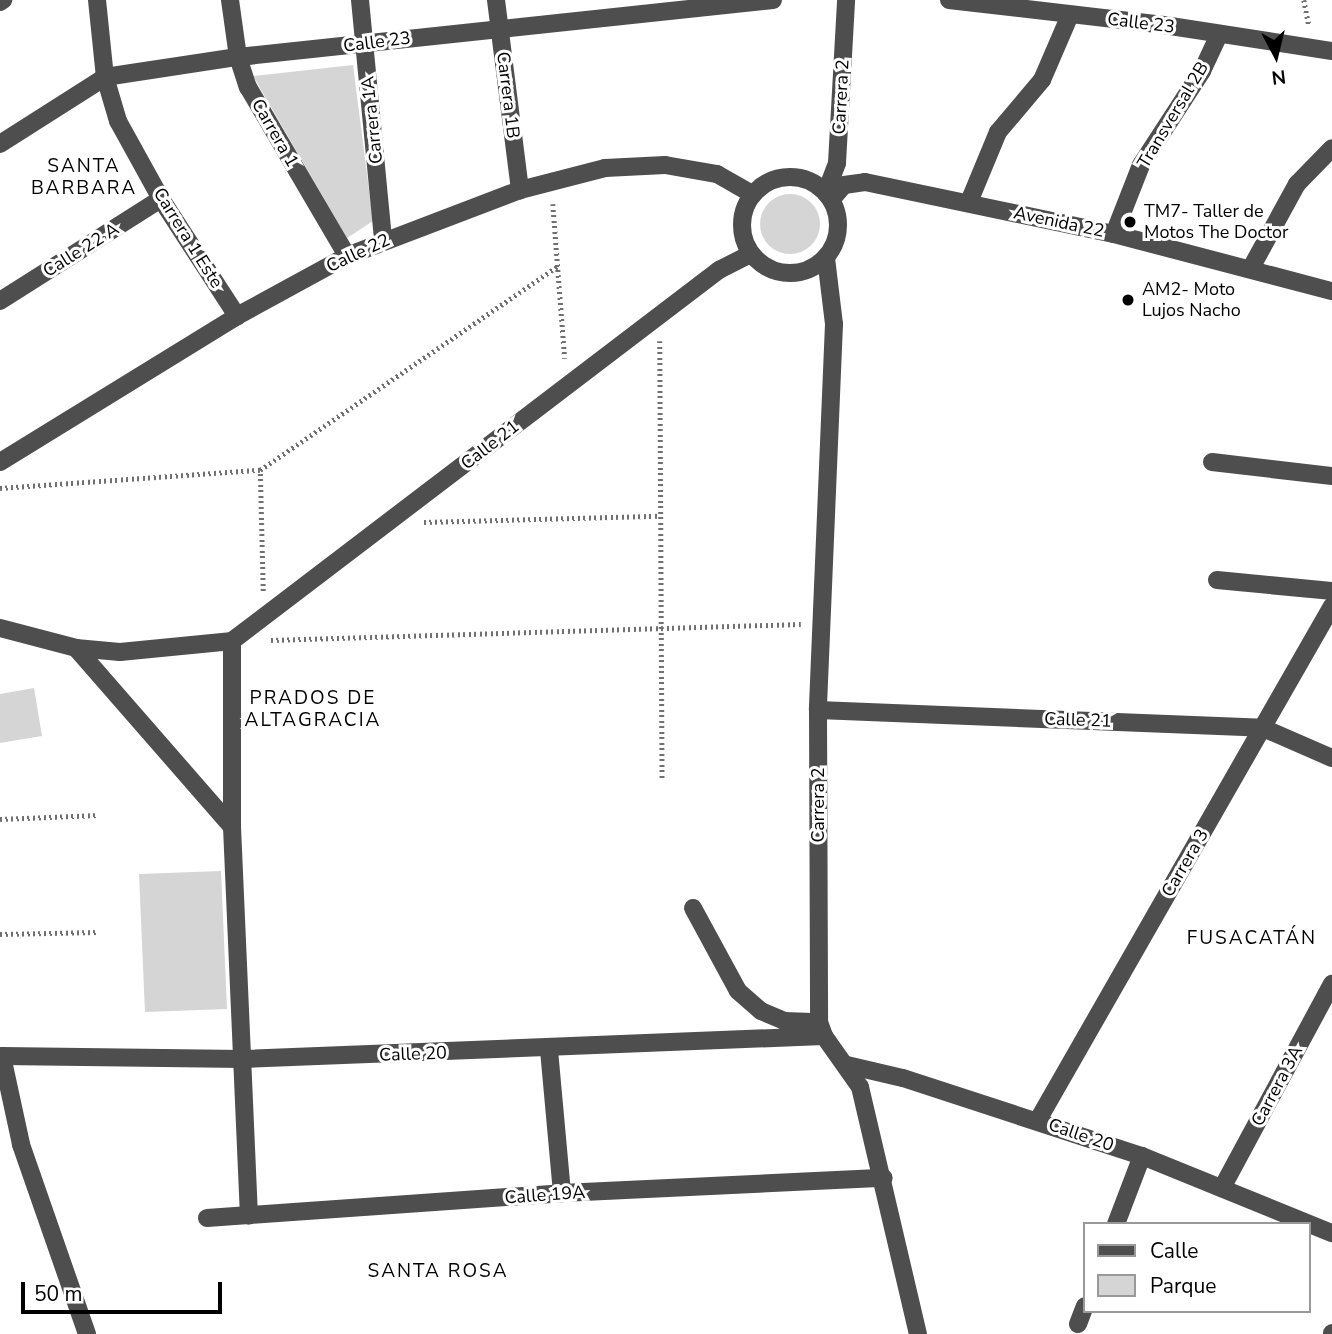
<!DOCTYPE html>
<html>
<head>
<meta charset="utf-8">
<style>
  body { margin:0 }
  #map { position:relative; width:1332px; height:1334px; overflow:hidden; background:#fff; font-family:"Nunito Sans",sans-serif }
  div>[style] { position:absolute }
  [style*='--x'] { left:calc(var(--x)*1px); top:calc(var(--y)*1px); width:calc(var(--w)*1px); rotate:calc(var(--a)*1deg) }
  .green>* { inset:0; background:#d5d5d5 }
  .round { border-radius:50% }
  .path>* { height:4.5px; margin-top:-2.25px; transform-origin:0; background:repeating-linear-gradient(90deg,#707070 0 2px,transparent 0 5.5px) }
  .minor>* { height:18px; margin:-9px; padding:0 9px; transform-origin:9px; border-radius:9px; background:#4e4e4e }
  .minor>.ring { margin:-9px; padding:0; box-sizing:content-box; background:none; border:18px solid #4e4e4e; border-radius:50% }
  .dots>* { width:19px; height:19px; translate:-50% -50%; box-sizing:border-box; border:4px solid #fff; border-radius:50% }
  span { translate:-50% -50%; white-space:nowrap; text-align:center; line-height:1.15; -webkit-text-stroke:6px #fff; paint-order:stroke }
  .street-label { font-size:18px; color:#000 }
  .poi-label { font-size:18px; color:#000 }
  .left { translate:0 -50%; text-align:left }
  .neighbourhood-label { font-size:19px; color:#000; letter-spacing:2px }
  .legend { position:absolute; left:1083px; top:1222px; width:228px; height:91px; box-sizing:border-box; background:#fff; border:2px solid #999; margin:0; padding:9px 12px; list-style:none; font-size:21px; color:#000 }
  .legend li { display:flex; align-items:center; gap:14px; height:35px }
  .legend b { width:35px; border:2px solid #999 }
  .north { position:absolute; left:1241px; top:21px; width:70px; height:70px; -webkit-text-stroke:5px #fff; paint-order:stroke; rotate:173deg; font-size:19px; font-weight:700; line-height:28px; text-align:center; color:#000 }
  .north::after { content:''; display:block; margin:auto; width:24px; height:32px; background:#000; clip-path:polygon(50% 0,100% 100%,50% 72%,0 100%) }
  .scale { position:absolute; left:21px; top:1282px; width:201px; height:32px; box-sizing:border-box; border:4px solid #000; border-top:0; padding-left:9px; font-size:21px; line-height:24px; white-space:nowrap; color:#000; -webkit-text-stroke:5px #fff; paint-order:stroke }
</style>
</head>
<body>
<div id="map">
  <div class="green">
    <div style="clip-path:polygon(353px 65px,373px 221px,347px 238px,253px 76px)"></div>
    <div class="round" style="left:760px;top:194px;width:60px;height:60px"></div>
    <div style="clip-path:polygon(34px 688px,42px 736px,0 743px,0 694px)"></div>
    <div style="clip-path:polygon(221px 871px,227px 1009px,145px 1012px,139px 874px)"></div>
  </div>
  <div class="path">
    <div style="--x:1304;--y:0;--w:25;--a:79"></div>
    <div style="--x:553;--y:204;--w:155;--a:85.6"></div>
    <div style="--x:660;--y:341;--w:439;--a:89.7"></div>
    <div style="--x:0;--y:488;--w:261;--a:-4"></div>
    <div style="--x:424;--y:522;--w:236;--a:-1.5"></div>
    <div style="--x:263;--y:591;--w:121;--a:-91.4"></div>
    <div style="--x:260;--y:470;--w:361;--a:-34.4"></div>
    <div style="--x:271;--y:640;--w:530;--a:-1.73"></div>
    <div style="--x:0;--y:819;--w:99;--a:-2.3"></div>
    <div style="--x:0;--y:934;--w:99;--a:-1.2"></div>
  </div>
  <div class="minor">
    <div style="--x:97;--y:0;--w:77;--a:84.1"></div>
    <div style="--x:105;--y:77;--w:46;--a:73.5"></div>
    <div style="--x:118;--y:121;--w:89;--a:61.1"></div>
    <div style="--x:161;--y:199;--w:140;--a:57"></div>
    <div style="--x:230;--y:0;--w:58;--a:82"></div>
    <div style="--x:238;--y:57;--w:32;--a:72"></div>
    <div style="--x:248;--y:87;--w:196;--a:59.6"></div>
    <div style="--x:360;--y:0;--w:241;--a:84.5"></div>
    <div style="--x:496;--y:0;--w:192;--a:82.8"></div>
    <div style="--x:949;--y:0;--w:216;--a:6.6"></div>
    <div style="--x:1164;--y:25;--w:170;--a:8.8"></div>
    <div style="--x:0;--y:2;--w:4;--a:-34"></div>
    <div style="--x:0;--y:144;--w:125;--a:-32.5"></div>
    <div style="--x:105;--y:77;--w:134;--a:-8.6"></div>
    <div style="--x:238;--y:57;--w:538;--a:-6.08"></div>
    <div class="ring" style="left:742px;top:177px;width:78px;height:78px"></div>
    <div style="--x:826;--y:192;--w:31;--a:-69"></div>
    <div style="--x:837;--y:163;--w:163;--a:-86.8"></div>
    <div style="--x:831;--y:200;--w:20;--a:-49"></div>
    <div style="--x:844;--y:185;--w:21;--a:-8"></div>
    <div style="--x:865;--y:182;--w:254;--a:11.8"></div>
    <div style="--x:1114;--y:234;--w:225;--a:14.7"></div>
    <div style="--x:969;--y:202;--w:76;--a:-67.5"></div>
    <div style="--x:998;--y:132;--w:68;--a:-49.8"></div>
    <div style="--x:1042;--y:80;--w:71;--a:-66.7"></div>
    <div style="--x:1114;--y:234;--w:74;--a:-68.6"></div>
    <div style="--x:1141;--y:165;--w:112;--a:-57"></div>
    <div style="--x:1202;--y:71;--w:40;--a:-65"></div>
    <div style="--x:826;--y:258;--w:66;--a:83.1"></div>
    <div style="--x:834;--y:324;--w:386;--a:92.4"></div>
    <div style="--x:818;--y:710;--w:312;--a:89.8"></div>
    <div style="--x:819;--y:1022;--w:15;--a:70"></div>
    <div style="--x:824;--y:1036;--w:62;--a:54.8"></div>
    <div style="--x:860;--y:1087;--w:254;--a:76.8"></div>
    <div style="--x:1251;--y:268;--w:96;--a:-61.3"></div>
    <div style="--x:1297;--y:184;--w:50;--a:-45.8"></div>
    <div style="--x:0;--y:301;--w:191;--a:-32.4"></div>
    <div style="--x:0;--y:462;--w:278;--a:-31.6"></div>
    <div style="--x:237;--y:316;--w:125;--a:-28.6"></div>
    <div style="--x:347;--y:256;--w:185;--a:-20.9"></div>
    <div style="--x:520;--y:190;--w:88;--a:-14.5"></div>
    <div style="--x:605;--y:168;--w:60;--a:-2.9"></div>
    <div style="--x:665;--y:165;--w:53;--a:9.8"></div>
    <div style="--x:717;--y:174;--w:40;--a:29.7"></div>
    <div style="--x:1212;--y:462;--w:121;--a:6.7"></div>
    <div style="--x:1217;--y:580;--w:116;--a:5.5"></div>
    <div style="--x:0;--y:628;--w:79;--a:14.7"></div>
    <div style="--x:76;--y:648;--w:44;--a:5.2"></div>
    <div style="--x:120;--y:652;--w:113;--a:-5.6"></div>
    <div style="--x:232;--y:641;--w:612;--a:-37.3"></div>
    <div style="--x:719;--y:270;--w:36;--a:-27"></div>
    <div style="--x:232;--y:641;--w:186;--a:90"></div>
    <div style="--x:232;--y:827;--w:389;--a:87.5"></div>
    <div style="--x:76;--y:648;--w:237;--a:48.9"></div>
    <div style="--x:818;--y:710;--w:445;--a:2.3"></div>
    <div style="--x:1263;--y:728;--w:75;--a:23.5"></div>
    <div style="--x:693;--y:908;--w:94;--a:61.5"></div>
    <div style="--x:738;--y:991;--w:30;--a:41"></div>
    <div style="--x:761;--y:1011;--w:25;--a:23"></div>
    <div style="--x:784;--y:1021;--w:35;--a:2"></div>
    <div style="--x:549;--y:1050;--w:144;--a:84.8"></div>
    <div style="--x:847;--y:1065;--w:57;--a:13.1"></div>
    <div style="--x:903;--y:1078;--w:251;--a:18.1"></div>
    <div style="--x:1142;--y:1156;--w:205;--a:22.1"></div>
    <div style="--x:1038;--y:1120;--w:592;--a:-60.23"></div>
    <div style="--x:1222;--y:1188;--w:232;--a:-61.7"></div>
    <div style="--x:207;--y:1218;--w:356;--a:-4"></div>
    <div style="--x:562;--y:1193;--w:322;--a:-2.7"></div>
    <div style="--x:1116;--y:1224;--w:73;--a:-69.1"></div>
    <div style="--x:1078;--y:1324;--w:19;--a:-69"></div>
    <div style="--x:87;--y:1334;--w:201;--a:-109.2"></div>
    <div style="--x:21;--y:1144;--w:90;--a:-102.2"></div>
    <div style="--x:2;--y:1056;--w:241;--a:0.7"></div>
    <div style="--x:243;--y:1059;--w:581;--a:-2.27"></div>
    <div style="--x:1332;--y:1334;--w:1;--a:-90"></div>
  </div>
  <div class="dots">
    <div style="left:1130px;top:222px;background:#000"></div>
    <div style="left:1128px;top:300px;background:#000"></div>
  </div>
  <div class="street-label">
    <span style="left:1141px;top:23px;rotate:7deg">Calle 23</span>
    <span style="left:377px;top:42px;rotate:-7deg">Calle 23</span>
    <span style="left:508px;top:95px;rotate:83deg">Carrera 1B</span>
    <span style="left:841px;top:97px;rotate:-87deg">Carrera 2</span>
    <span style="left:1173px;top:115px;rotate:-59deg">Transversal 2B</span>
    <span style="left:372px;top:120px;rotate:-96deg">Carrera 1A</span>
    <span style="left:275px;top:133px;rotate:60deg">Carrera 1</span>
    <span style="left:1059px;top:222px;rotate:12deg">Avenida 22</span>
    <span style="left:188px;top:238px;rotate:58deg">Carrera 1 Este</span>
    <span style="left:81px;top:250px;rotate:-32deg">Calle 22 A</span>
    <span style="left:358px;top:253px;rotate:-25deg">Calle 22</span>
    <span style="left:490px;top:445px;rotate:-38deg">Calle 21</span>
    <span style="left:1078px;top:720px;rotate:2deg">Calle 21</span>
    <span style="left:818px;top:805px;rotate:-90deg">Carrera 2</span>
    <span style="left:1185px;top:863px;rotate:-60deg">Carrera 3</span>
    <span style="left:413px;top:1054px;rotate:-2deg">Calle 20</span>
    <span style="left:1277px;top:1086px;rotate:-62deg">Carrera 3A</span>
    <span style="left:1081px;top:1135px;rotate:19deg">Calle 20</span>
    <span style="left:545px;top:1195px;rotate:-4deg">Calle 19A</span>
  </div>
  <div class="poi-label">
    <span class="left" style="left:1144px;top:222px">TM7- Taller de<br>Motos The Doctor</span>
    <span class="left" style="left:1142px;top:300px">AM2- Moto<br>Lujos Nacho</span>
  </div>
  <div class="neighbourhood-label">
    <span style="left:84px;top:178px">SANTA<br>BARBARA</span>
    <span style="left:313px;top:710px">PRADOS DE<br>ALTAGRACIA</span>
    <span style="left:1252px;top:939px">FUSACATÁN</span>
    <span style="left:438px;top:1272px">SANTA ROSA</span>
  </div>
  <ul class="legend">
  <li><b style="height:9px;background:#4e4e4e"></b>Calle</li>
  <li><b style="height:19px;background:#d5d5d5"></b>Parque</li>
  </ul>
  <div class="north">N</div>
  <div class="scale">50 m</div>
</div>
</body>
</html>
